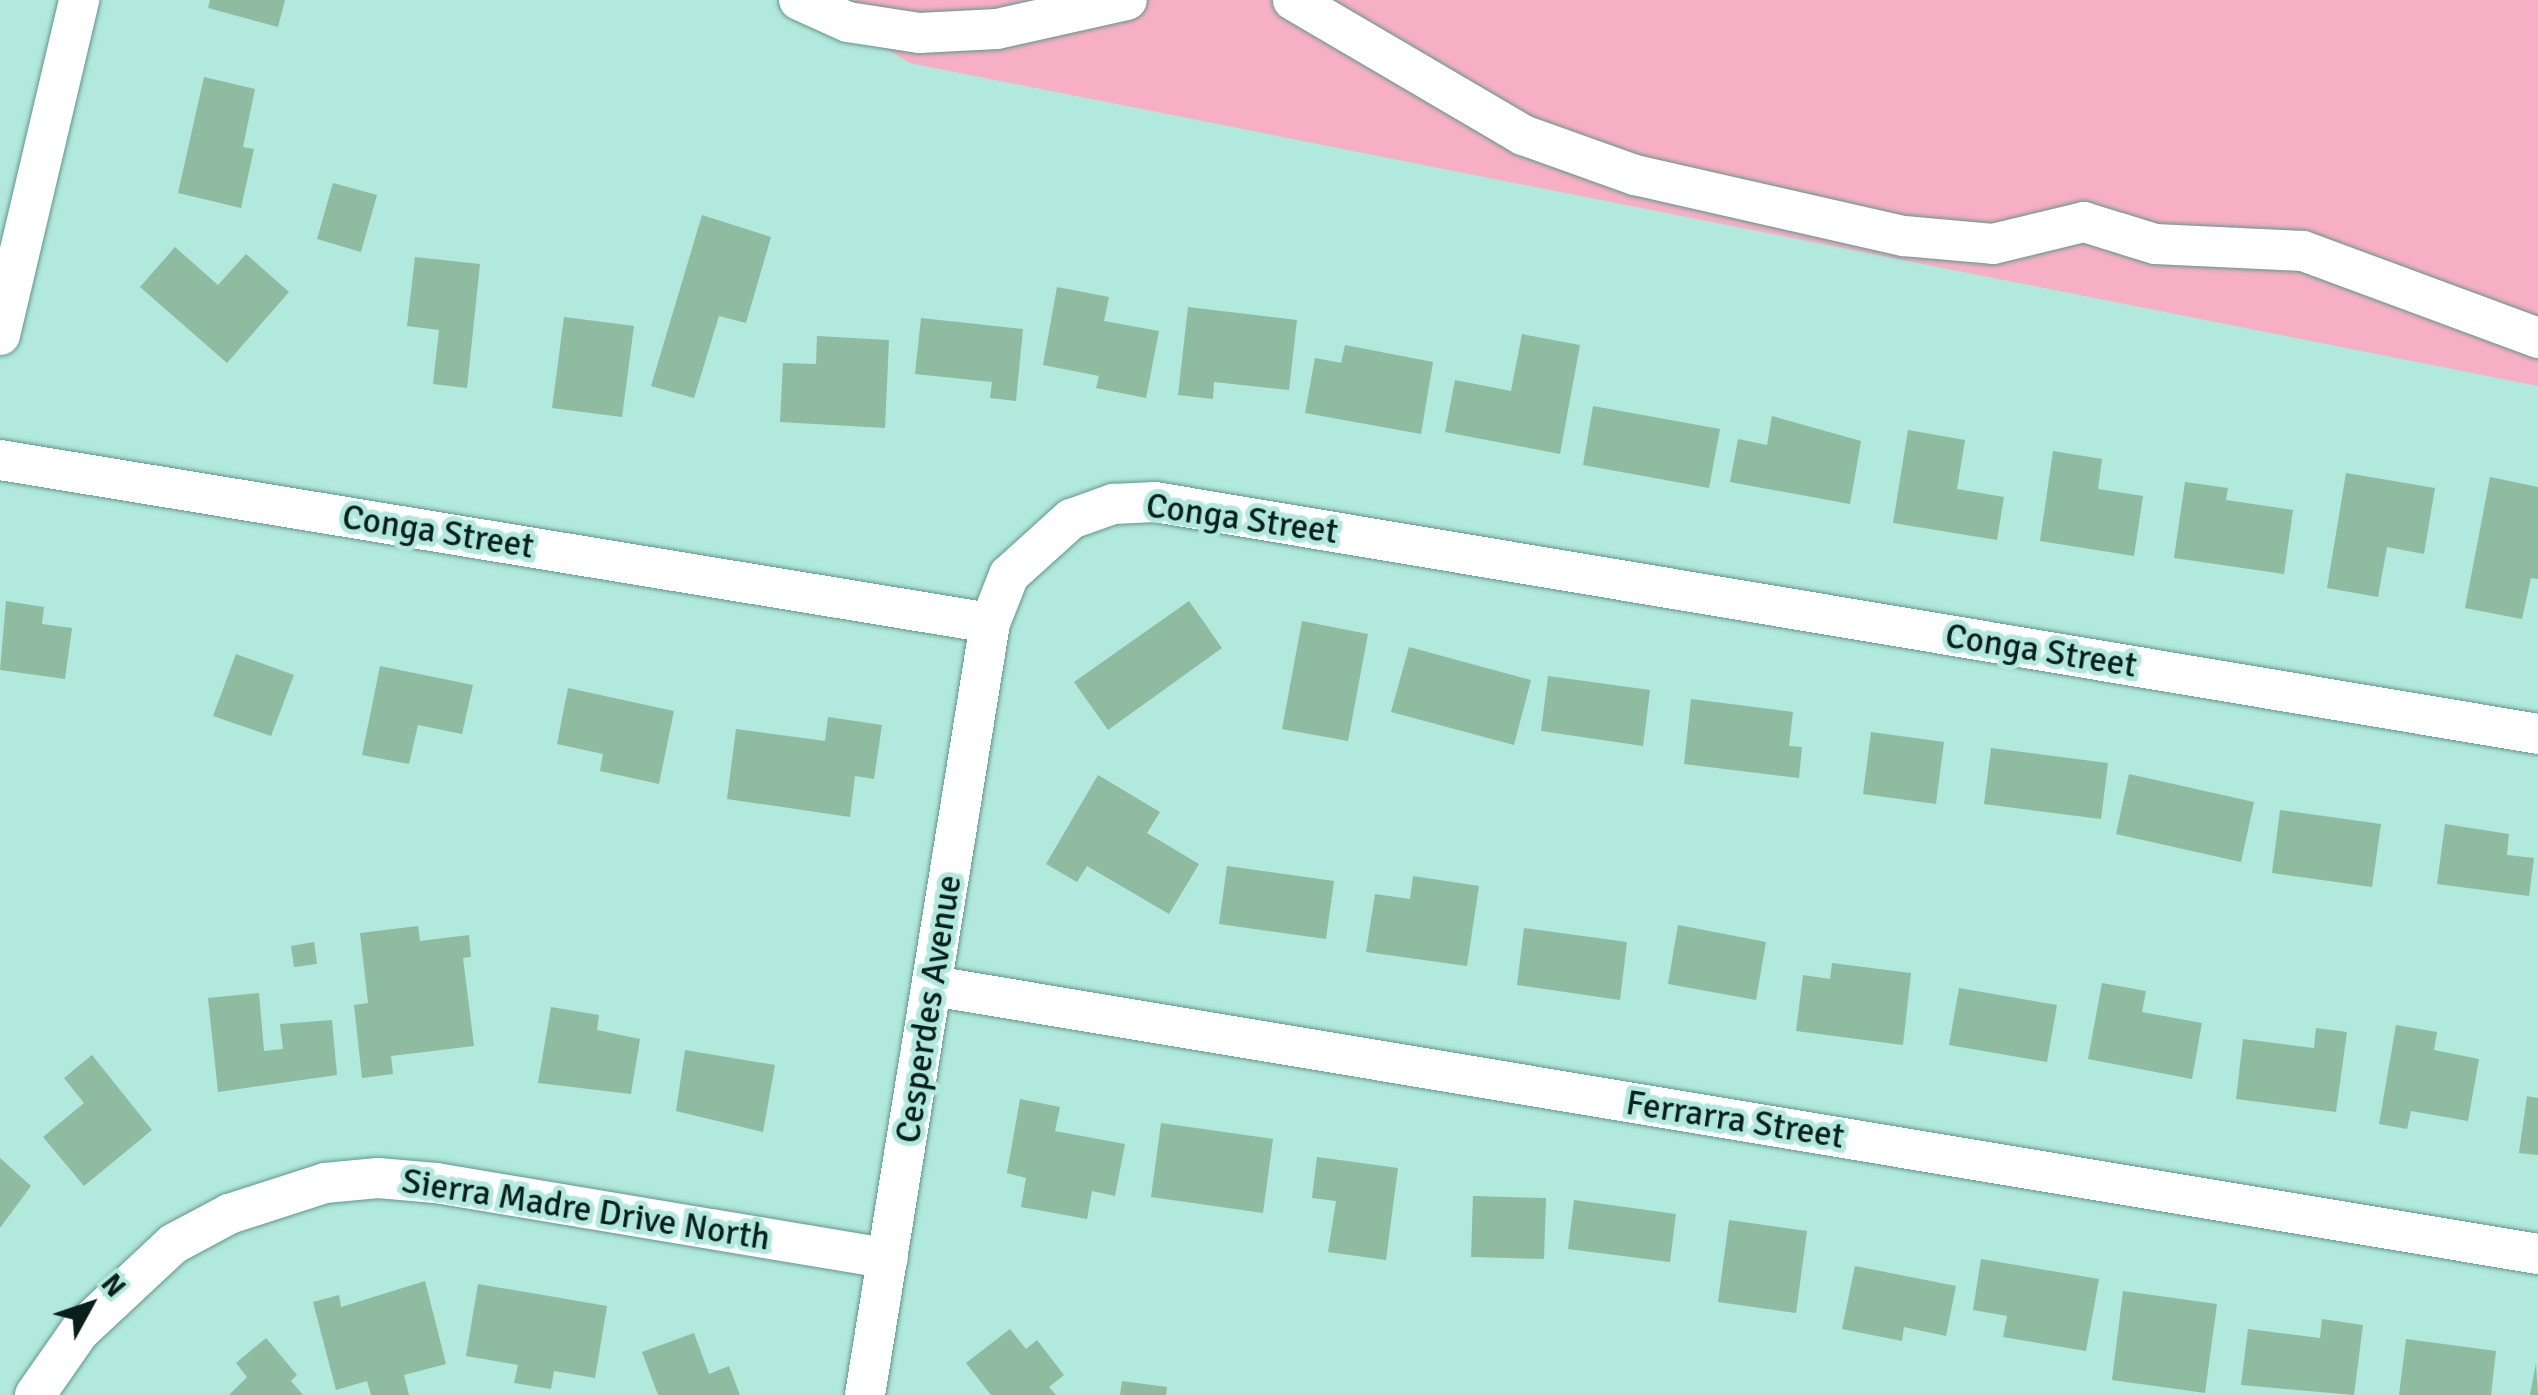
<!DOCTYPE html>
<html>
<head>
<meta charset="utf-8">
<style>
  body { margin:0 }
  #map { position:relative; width:2538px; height:1395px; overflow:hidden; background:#b1e9dc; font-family:Signika,sans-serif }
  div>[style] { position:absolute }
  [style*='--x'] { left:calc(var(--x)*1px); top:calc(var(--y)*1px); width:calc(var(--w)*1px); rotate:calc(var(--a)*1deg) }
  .green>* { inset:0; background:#f7afc5 }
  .building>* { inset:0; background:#8fbba1 }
  .roads { filter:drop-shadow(0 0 2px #61978b) drop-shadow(0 0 2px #61978b) }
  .minor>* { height:40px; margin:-20px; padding:0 20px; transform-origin:20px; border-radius:20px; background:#fff }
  span { translate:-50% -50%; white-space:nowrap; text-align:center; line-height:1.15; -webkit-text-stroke:10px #b1e9dc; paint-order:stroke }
  .street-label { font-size:35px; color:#091f1b }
  .north { position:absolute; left:40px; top:1255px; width:100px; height:100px; -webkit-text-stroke:8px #b1e9dc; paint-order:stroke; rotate:50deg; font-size:28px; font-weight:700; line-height:40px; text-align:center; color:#091f1b }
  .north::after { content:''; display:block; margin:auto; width:35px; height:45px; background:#091f1b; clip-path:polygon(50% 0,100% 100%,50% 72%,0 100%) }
</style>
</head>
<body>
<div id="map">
  <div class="green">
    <div style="clip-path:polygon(804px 0,2538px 0,2538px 386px,910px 63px)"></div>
  </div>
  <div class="building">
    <div style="clip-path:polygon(210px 0,285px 0,278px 27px,208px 8px)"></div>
    <div style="clip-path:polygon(204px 77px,255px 89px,243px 147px,254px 149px,241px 208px,178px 193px)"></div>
    <div style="clip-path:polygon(333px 183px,377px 195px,361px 252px,317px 239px)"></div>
    <div style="clip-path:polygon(702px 215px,771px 237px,746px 323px,719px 316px,694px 398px,651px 386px)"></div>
    <div style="clip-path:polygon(175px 247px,218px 285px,246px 254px,289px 292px,227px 363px,140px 287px)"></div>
    <div style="clip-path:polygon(415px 257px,480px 264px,467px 388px,433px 384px,439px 330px,407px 326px)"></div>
    <div style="clip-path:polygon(1057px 287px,1109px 297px,1104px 321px,1159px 331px,1146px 398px,1096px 388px,1099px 376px,1043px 365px)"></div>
    <div style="clip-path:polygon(1188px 307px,1297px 320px,1289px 390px,1214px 382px,1213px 399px,1178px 395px)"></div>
    <div style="clip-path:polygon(564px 317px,634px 326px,622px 417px,552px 408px)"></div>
    <div style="clip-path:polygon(921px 318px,1023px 329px,1016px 401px,990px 398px,992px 382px,915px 374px)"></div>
    <div style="clip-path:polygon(1522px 334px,1580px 345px,1560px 454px,1445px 432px,1455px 380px,1511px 391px)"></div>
    <div style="clip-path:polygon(817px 336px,889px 340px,885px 428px,780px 422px,783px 363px,816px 364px)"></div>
    <div style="clip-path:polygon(1345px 345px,1433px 362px,1421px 434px,1305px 413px,1315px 358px,1341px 363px)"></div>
    <div style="clip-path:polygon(1593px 406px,1720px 429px,1709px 488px,1583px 465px)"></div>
    <div style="clip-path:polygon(1772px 416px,1861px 441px,1850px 504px,1730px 482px,1738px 439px,1767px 445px)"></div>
    <div style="clip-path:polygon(1908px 430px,1965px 440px,1957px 489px,2004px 497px,1997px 540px,1893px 523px)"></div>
    <div style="clip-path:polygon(2053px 451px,2102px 459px,2098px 489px,2143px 496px,2134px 556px,2040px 541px)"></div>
    <div style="clip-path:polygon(2346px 473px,2435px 488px,2424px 554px,2387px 547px,2378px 597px,2327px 588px)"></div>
    <div style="clip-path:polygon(2490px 477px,2538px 487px,2538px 579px,2531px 578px,2522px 619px,2465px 608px)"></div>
    <div style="clip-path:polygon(2185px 482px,2228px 488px,2226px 500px,2293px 510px,2284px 574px,2174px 558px)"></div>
    <div style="clip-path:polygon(6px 601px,44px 607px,42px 624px,72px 628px,65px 679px,0 670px)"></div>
    <div style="clip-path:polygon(1189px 601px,1222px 648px,1108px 730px,1074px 682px)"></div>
    <div style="clip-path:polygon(1302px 621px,1368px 634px,1348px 741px,1282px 729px)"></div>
    <div style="clip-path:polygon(1409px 647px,1531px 680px,1514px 745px,1391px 712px)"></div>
    <div style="clip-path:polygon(236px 654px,294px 675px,271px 736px,213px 716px)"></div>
    <div style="clip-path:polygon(380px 666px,473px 685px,462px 734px,418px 725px,409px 764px,362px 755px)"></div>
    <div style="clip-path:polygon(1548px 676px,1650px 690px,1643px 746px,1541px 731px)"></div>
    <div style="clip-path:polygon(568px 688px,674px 711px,659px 784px,600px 771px,603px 754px,557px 744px)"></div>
    <div style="clip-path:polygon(1691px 699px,1793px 712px,1789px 746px,1802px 747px,1799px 778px,1684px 764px)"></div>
    <div style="clip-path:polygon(828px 717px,882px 725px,874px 779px,855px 776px,850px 817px,727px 799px,736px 729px,825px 741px)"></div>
    <div style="clip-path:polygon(1871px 732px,1944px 742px,1936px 804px,1863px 794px)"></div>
    <div style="clip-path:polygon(1991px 748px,2108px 763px,2101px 819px,1984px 804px)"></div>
    <div style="clip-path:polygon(2129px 774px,2254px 802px,2241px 862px,2116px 834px)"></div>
    <div style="clip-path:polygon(1098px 775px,1160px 812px,1147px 833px,1199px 864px,1169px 914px,1087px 866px,1077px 882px,1046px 864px)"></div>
    <div style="clip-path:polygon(2280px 810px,2381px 824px,2372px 887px,2272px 873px)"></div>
    <div style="clip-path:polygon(2445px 824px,2509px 834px,2507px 855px,2534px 858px,2529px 896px,2437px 884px)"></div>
    <div style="clip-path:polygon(1227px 866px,1334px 881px,1326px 939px,1219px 924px)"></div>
    <div style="clip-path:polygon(1413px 876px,1479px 886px,1467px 966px,1366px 952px,1375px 894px,1410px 899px)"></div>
    <div style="clip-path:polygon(1678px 925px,1766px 942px,1756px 1000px,1668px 984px)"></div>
    <div style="clip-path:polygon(418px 926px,420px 941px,469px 935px,471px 957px,463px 958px,474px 1046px,391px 1056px,393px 1074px,362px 1078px,354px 1005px,368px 1003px,360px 933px)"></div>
    <div style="clip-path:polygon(1524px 928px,1627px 942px,1620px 1000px,1517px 985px)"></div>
    <div style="clip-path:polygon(314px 942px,317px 964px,294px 967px,291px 946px)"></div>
    <div style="clip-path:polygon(1832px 963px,1911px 973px,1903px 1045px,1796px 1031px,1803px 975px,1830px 979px)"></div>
    <div style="clip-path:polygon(2102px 983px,2146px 991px,2142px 1012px,2202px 1023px,2192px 1079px,2088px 1059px)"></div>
    <div style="clip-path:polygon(1959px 988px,2057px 1005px,2047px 1062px,1949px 1045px)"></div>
    <div style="clip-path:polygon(259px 993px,264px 1051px,283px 1049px,280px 1024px,332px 1020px,337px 1075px,218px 1092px,208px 998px)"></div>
    <div style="clip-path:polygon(551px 1007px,599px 1015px,597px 1030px,640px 1039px,631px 1094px,538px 1083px)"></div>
    <div style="clip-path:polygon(2396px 1025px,2437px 1032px,2434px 1050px,2479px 1059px,2468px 1121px,2411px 1111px,2407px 1129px,2379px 1124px)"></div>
    <div style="clip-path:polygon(2316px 1028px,2347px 1032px,2336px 1112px,2236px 1099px,2243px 1039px,2314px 1048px)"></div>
    <div style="clip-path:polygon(685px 1050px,775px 1065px,763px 1132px,676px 1111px)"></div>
    <div style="clip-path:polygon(92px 1055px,152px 1130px,84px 1186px,43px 1137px,84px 1103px,64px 1078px)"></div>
    <div style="clip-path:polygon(2527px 1096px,2538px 1098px,2538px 1155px,2519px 1153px)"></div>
    <div style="clip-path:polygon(1020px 1099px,1060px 1107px,1055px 1131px,1125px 1144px,1115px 1196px,1092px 1191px,1087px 1219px,1021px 1207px,1026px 1178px,1007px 1173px)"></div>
    <div style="clip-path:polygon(1161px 1123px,1273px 1139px,1263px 1213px,1151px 1197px)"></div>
    <div style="clip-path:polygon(1317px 1157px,1398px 1168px,1386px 1260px,1328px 1252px,1336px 1201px,1312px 1198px)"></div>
    <div style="clip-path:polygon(0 1158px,31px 1186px,0 1228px)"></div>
    <div style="clip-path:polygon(1473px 1196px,1546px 1198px,1544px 1259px,1471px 1257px)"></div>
    <div style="clip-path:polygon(1574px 1200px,1676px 1214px,1670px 1262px,1568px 1249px)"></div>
    <div style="clip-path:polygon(1729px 1220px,1807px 1231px,1796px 1313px,1718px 1302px)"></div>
    <div style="clip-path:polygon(1981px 1259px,2099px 1279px,2086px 1351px,2003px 1337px,2007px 1316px,1973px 1310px)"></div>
    <div style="clip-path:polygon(1855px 1266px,1956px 1286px,1946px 1336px,1904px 1327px,1902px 1341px,1842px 1329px)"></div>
    <div style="clip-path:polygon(425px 1281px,446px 1364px,404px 1375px,409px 1395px,371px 1395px,367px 1381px,336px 1390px,313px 1302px,339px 1295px,341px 1307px)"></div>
    <div style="clip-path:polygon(478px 1284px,607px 1306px,595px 1378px,554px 1371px,551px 1389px,514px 1383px,518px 1365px,466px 1356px)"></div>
    <div style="clip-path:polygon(2123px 1291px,2217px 1304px,2205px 1393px,2112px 1380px)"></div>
    <div style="clip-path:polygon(2322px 1319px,2363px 1325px,2354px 1395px,2241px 1385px,2248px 1329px,2320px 1338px)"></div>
    <div style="clip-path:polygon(1010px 1329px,1026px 1349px,1037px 1340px,1064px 1375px,1049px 1387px,1056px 1395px,991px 1395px,966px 1363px)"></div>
    <div style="clip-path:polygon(694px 1333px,709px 1374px,729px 1366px,740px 1395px,658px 1395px,642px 1352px)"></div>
    <div style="clip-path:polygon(266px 1338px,297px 1375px,291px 1381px,303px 1395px,229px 1395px,247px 1377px,236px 1363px)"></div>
    <div style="clip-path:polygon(2406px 1339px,2496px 1351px,2491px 1395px,2399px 1395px)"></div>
    <div style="clip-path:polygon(2536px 1363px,2538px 1395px,2530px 1395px)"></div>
    <div style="clip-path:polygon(1122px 1381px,1167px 1387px,1166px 1395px,1120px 1395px)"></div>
  </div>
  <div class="roads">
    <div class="minor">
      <div style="--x:799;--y:0;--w:54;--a:24.2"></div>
      <div style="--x:848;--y:22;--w:72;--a:8.8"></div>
      <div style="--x:919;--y:33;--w:78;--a:-2.9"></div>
      <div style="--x:997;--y:29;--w:133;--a:-12.6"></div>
      <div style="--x:1293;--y:0;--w:267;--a:30.4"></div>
      <div style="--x:1523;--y:135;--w:119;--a:19.7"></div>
      <div style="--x:1635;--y:175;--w:276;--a:12.8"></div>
      <div style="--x:1904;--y:236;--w:89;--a:5.1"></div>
      <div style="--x:1993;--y:244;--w:94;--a:-13.6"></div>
      <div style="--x:2084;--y:222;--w:74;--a:17.2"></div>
      <div style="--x:2155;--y:244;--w:148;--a:2.7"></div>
      <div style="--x:2303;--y:251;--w:251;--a:20.3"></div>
      <div style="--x:0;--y:335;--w:344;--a:-76.7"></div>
      <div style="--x:0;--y:460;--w:1003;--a:9.35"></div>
      <div style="--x:933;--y:986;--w:1627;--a:9.48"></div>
      <div style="--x:35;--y:1395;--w:77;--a:-55.1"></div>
      <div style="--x:79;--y:1332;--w:129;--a:-43.1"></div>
      <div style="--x:173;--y:1244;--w:64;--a:-28.2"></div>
      <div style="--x:229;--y:1214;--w:101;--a:-17.9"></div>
      <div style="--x:325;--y:1183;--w:53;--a:-5.4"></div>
      <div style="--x:378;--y:1178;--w:58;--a:4.9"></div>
      <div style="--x:436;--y:1183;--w:458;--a:9.5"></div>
      <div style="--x:865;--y:1395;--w:782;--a:-80.8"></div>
      <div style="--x:990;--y:623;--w:52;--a:-68.4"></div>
      <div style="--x:1009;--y:575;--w:84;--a:-42.1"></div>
      <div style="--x:1071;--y:519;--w:45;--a:-19.7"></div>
      <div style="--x:1113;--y:504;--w:42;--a:-2.7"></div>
      <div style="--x:1155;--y:502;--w:1402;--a:9.52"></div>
    </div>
  </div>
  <div class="street-label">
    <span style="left:1242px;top:519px;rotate:8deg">Conga Street</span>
    <span style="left:438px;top:532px;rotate:9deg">Conga Street</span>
    <span style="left:2041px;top:651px;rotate:9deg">Conga Street</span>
    <span style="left:929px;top:1009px;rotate:-81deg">Cesperdes Avenue</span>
    <span style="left:1735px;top:1120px;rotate:9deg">Ferrarra Street</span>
    <span style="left:586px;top:1210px;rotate:9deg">Sierra Madre Drive North</span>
  </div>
  <div class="north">N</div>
</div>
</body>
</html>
